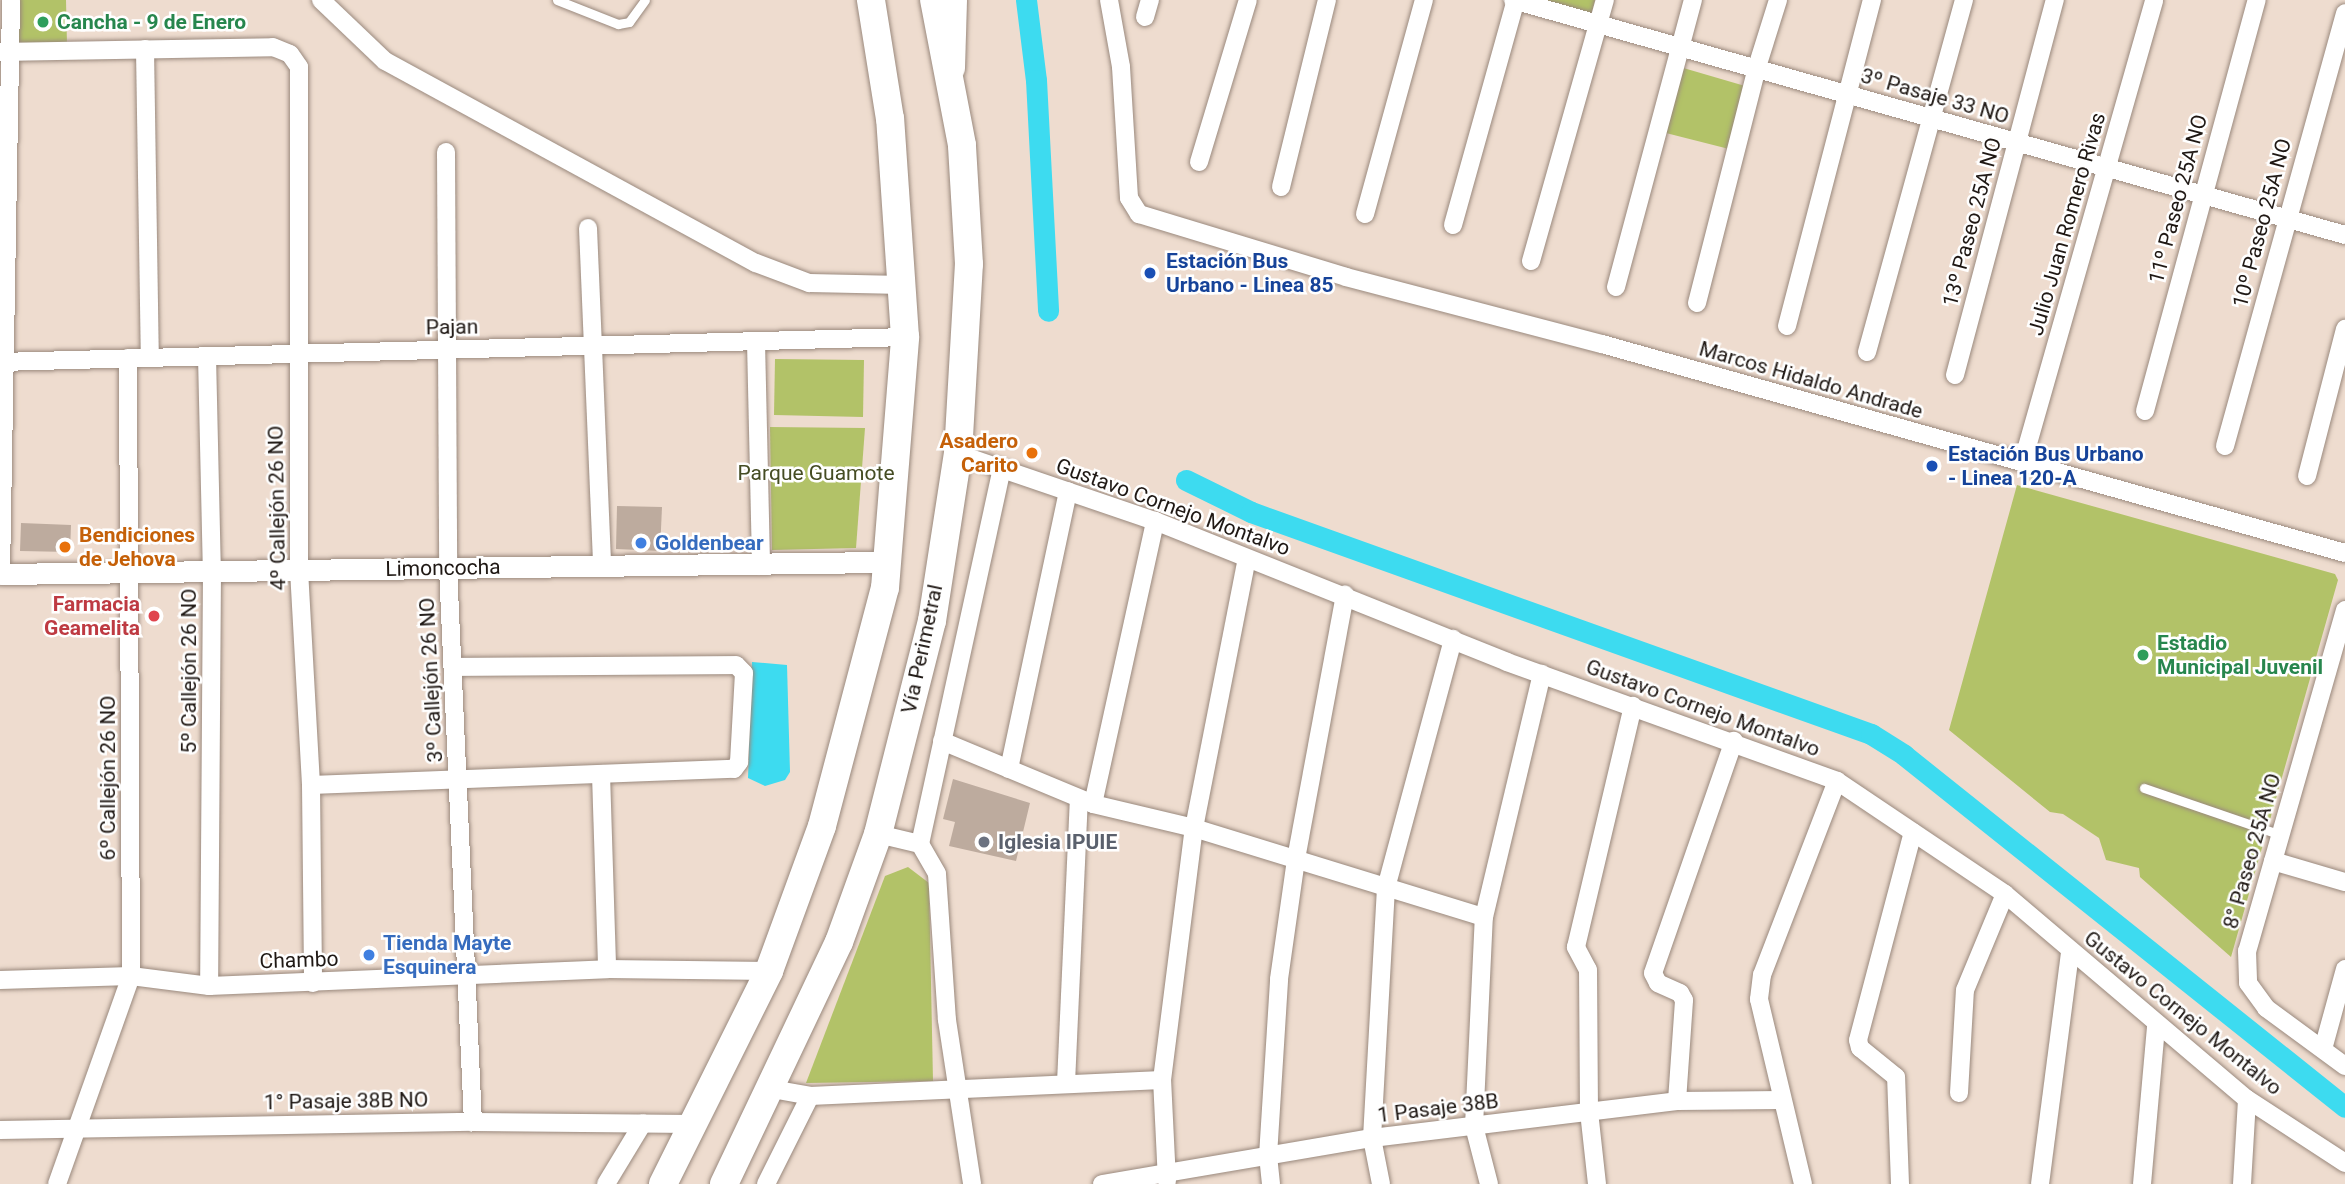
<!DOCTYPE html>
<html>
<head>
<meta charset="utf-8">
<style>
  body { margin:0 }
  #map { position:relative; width:2345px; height:1184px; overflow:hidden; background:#eedccf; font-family:Roboto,sans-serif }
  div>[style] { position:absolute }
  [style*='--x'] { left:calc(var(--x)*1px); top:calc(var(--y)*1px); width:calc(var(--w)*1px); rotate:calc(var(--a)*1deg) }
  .green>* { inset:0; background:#b2c268 }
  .water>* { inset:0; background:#3ddbf0 }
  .canal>* { height:21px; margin:-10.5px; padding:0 10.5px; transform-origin:10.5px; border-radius:10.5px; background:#3ddbf0 }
  .building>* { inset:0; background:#bdab9e }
  .roads { filter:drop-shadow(0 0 2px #9a897d) drop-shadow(0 0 2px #9a897d) }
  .service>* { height:9px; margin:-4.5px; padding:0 4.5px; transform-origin:4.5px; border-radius:4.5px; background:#fff }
  .minor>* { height:18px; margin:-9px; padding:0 9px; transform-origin:9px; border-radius:9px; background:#fff }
  .tertiary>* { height:21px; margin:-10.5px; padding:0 10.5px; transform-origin:10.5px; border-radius:10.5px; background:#fff }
  .primary>* { height:26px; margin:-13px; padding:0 13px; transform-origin:13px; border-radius:13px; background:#fff }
  .trunk>* { height:28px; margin:-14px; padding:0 14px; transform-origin:14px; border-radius:14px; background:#fff }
  .dots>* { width:19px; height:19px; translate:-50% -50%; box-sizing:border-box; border:4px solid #fff; border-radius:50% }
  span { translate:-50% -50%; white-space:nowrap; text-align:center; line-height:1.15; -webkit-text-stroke:5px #fff; paint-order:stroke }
  .leisure-label { font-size:21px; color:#27864d; font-weight:700 }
  .left { translate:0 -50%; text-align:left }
  .street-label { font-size:21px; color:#1f1814 }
  .transit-label { font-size:21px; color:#164399; font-weight:700 }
  .food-label { font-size:21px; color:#c56008; font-weight:700 }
  .right { translate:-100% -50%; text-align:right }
  .park-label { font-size:21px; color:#454c23 }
  .shop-label { font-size:21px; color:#366cbe; font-weight:700 }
  .health-label { font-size:21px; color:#be3a42; font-weight:700 }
  .worship-label { font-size:21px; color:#5b616d; font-weight:700 }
</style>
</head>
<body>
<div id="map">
  <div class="green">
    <div style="clip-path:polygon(19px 0,66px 0,67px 45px,19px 44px)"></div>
    <div style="clip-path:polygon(1530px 0,1595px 0,1591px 17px)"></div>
    <div style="clip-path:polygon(1680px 67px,1745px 86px,1729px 149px,1662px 132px)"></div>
    <div style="clip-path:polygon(775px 359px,864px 360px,863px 417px,774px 415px)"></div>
    <div style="clip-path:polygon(770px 427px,865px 428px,856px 548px,772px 550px)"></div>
    <div style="clip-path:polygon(2017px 485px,2335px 574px,2338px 580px,2231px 957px,2140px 877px,2139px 868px,2106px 860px,2099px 838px,2063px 814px,2050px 812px,1949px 730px)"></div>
    <div style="clip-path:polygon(908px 867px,929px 883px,933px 1081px,806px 1083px,885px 876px)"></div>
  </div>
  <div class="water">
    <div style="clip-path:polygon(752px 662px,787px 665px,790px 772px,785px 780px,765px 786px,748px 778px)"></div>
  </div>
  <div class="canal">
    <div style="--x:1026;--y:0;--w:81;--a:82.9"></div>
    <div style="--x:1036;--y:80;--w:231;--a:87"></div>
    <div style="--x:1186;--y:480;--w:72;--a:26.2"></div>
    <div style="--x:1251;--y:512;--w:659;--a:19.7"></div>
    <div style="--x:1871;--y:734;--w:39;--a:32"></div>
    <div style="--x:1904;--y:755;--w:564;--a:38.6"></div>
  </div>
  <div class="building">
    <div style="clip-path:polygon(617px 506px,662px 507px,660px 551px,616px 549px)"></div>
    <div style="clip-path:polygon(21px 523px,71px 525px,70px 552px,20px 551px)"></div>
    <div style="clip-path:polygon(953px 779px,1030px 803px,1016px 861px,949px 846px,955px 822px,943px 819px)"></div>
  </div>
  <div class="roads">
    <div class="service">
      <div style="--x:557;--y:0;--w:66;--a:21.5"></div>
      <div style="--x:618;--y:24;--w:11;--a:-10"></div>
      <div style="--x:629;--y:22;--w:27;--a:-54"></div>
      <div style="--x:2144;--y:788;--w:145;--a:18.9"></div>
    </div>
    <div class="minor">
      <div style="--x:321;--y:0;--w:88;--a:43.6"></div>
      <div style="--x:385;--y:61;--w:422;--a:28.6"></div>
      <div style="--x:756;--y:263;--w:57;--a:20.7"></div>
      <div style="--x:809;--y:283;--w:94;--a:1.2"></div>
      <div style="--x:1109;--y:0;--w:68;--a:79.8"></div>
      <div style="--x:1121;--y:67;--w:131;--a:86.5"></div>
      <div style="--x:1129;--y:198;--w:19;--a:58"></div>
      <div style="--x:1139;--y:214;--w:216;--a:16.9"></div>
      <div style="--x:1346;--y:277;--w:265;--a:14.7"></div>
      <div style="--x:1602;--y:344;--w:772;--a:15.71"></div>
      <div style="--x:1513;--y:0;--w:865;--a:15.77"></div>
      <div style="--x:1145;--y:17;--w:18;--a:-74"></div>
      <div style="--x:145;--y:49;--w:308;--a:89.1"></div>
      <div style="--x:0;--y:52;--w:273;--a:-1"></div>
      <div style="--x:273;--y:47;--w:18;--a:22"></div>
      <div style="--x:290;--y:54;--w:16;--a:55"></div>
      <div style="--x:299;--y:67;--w:503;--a:90"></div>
      <div style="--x:299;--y:570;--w:215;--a:86.8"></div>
      <div style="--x:311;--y:785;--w:198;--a:89.4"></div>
      <div style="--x:446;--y:152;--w:416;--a:89.7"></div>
      <div style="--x:448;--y:568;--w:555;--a:87.42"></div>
      <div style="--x:1199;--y:162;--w:169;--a:-73.2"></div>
      <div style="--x:1281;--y:187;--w:193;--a:-76.2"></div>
      <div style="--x:1365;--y:214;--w:222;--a:-74.6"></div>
      <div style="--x:1453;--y:225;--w:234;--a:-74.4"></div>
      <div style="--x:588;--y:228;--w:338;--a:87.6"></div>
      <div style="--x:1531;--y:261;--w:271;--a:-74.2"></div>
      <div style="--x:1616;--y:287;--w:297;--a:-75"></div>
      <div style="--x:1697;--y:303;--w:244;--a:-75.7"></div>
      <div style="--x:1757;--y:67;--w:70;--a:-72.6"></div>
      <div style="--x:1787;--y:326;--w:337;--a:-75.4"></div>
      <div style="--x:756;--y:342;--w:224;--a:88.7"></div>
      <div style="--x:1867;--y:352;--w:365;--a:-74.6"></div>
      <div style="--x:207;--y:356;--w:215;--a:88.7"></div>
      <div style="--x:212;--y:571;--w:415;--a:90.4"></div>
      <div style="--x:0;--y:362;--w:905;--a:-1.58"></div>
      <div style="--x:1955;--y:375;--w:388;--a:-75.1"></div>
      <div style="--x:2145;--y:411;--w:426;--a:-74.8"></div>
      <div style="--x:2225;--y:446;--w:449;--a:-74.5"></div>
      <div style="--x:958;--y:454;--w:208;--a:18.8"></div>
      <div style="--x:1155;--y:521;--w:379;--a:21.8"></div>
      <div style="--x:1507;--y:662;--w:351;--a:19.8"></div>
      <div style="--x:1837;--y:781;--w:202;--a:33.9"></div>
      <div style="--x:2005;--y:894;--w:317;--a:40.3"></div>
      <div style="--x:2247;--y:1099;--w:117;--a:33.1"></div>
      <div style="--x:2023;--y:461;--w:479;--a:-74.1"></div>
      <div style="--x:2307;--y:476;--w:152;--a:-75.5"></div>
      <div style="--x:1;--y:574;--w:574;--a:-89"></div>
      <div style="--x:2345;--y:610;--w:355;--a:106"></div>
      <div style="--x:2247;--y:951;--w:32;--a:88"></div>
      <div style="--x:2248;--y:983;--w:31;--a:54"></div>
      <div style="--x:2266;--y:1008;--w:98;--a:36.3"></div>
      <div style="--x:942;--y:741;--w:164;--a:22.6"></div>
      <div style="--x:1093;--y:804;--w:104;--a:13.4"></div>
      <div style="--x:1194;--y:828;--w:303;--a:17.1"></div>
      <div style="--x:1009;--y:769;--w:284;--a:-78"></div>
      <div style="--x:601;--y:774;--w:195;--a:88.2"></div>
      <div style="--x:311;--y:785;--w:423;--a:-2.2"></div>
      <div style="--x:734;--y:769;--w:9;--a:-54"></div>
      <div style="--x:739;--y:762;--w:89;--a:-86.8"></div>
      <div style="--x:744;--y:673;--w:11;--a:-135"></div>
      <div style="--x:736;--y:665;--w:283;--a:179.6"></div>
      <div style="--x:1093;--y:804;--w:290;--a:-77.6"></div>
      <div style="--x:878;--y:834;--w:43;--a:13.4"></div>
      <div style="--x:920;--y:844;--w:34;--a:60"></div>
      <div style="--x:937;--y:874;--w:146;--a:86.1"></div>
      <div style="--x:947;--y:1020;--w:166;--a:81.3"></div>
      <div style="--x:920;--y:844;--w:384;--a:-77.7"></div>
      <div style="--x:2273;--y:861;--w:75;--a:16.3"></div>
      <div style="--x:0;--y:980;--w:131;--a:-1.7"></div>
      <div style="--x:131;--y:976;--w:79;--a:7.3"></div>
      <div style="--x:209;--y:986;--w:398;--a:-2.4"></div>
      <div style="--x:607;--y:969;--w:162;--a:0.7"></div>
      <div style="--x:2323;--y:1049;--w:83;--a:-74.6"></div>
      <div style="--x:1066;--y:1083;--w:284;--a:-87.4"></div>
      <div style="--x:772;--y:1089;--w:39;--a:10"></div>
      <div style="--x:810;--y:1096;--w:352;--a:-2.6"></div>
      <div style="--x:1959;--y:1093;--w:103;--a:-86.7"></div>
      <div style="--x:1965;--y:990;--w:104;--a:-67.4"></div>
      <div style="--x:1677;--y:1101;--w:101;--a:-86"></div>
      <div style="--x:1684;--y:1000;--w:8;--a:-120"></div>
      <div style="--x:1680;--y:993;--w:24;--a:-156"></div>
      <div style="--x:1658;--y:983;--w:11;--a:-117"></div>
      <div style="--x:1653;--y:973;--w:246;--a:-70.8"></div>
      <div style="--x:0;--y:1130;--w:473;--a:-1"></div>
      <div style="--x:473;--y:1122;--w:220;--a:0.5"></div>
      <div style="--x:1167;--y:1181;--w:101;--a:-92.8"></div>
      <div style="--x:1162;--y:1080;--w:254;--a:-82.8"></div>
      <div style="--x:1194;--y:828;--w:274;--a:-78.9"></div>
      <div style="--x:57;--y:1184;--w:221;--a:-70.4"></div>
      <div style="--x:131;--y:976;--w:618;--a:-90.28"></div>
      <div style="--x:606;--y:1184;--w:71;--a:-58.8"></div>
      <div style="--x:766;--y:1184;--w:98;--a:-63.4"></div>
      <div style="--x:1102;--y:1184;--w:274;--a:-9.7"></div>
      <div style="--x:1372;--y:1138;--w:307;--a:-6.9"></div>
      <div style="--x:1677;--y:1101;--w:105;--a:-0.5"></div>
      <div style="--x:1271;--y:1184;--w:28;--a:-96"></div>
      <div style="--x:1268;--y:1156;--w:177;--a:-86.4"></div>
      <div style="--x:1279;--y:979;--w:121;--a:-81.9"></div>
      <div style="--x:1296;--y:859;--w:269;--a:-79.5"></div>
      <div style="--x:1381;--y:1184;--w:47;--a:-101.1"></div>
      <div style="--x:1372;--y:1138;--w:250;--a:-86.8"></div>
      <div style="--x:1386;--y:888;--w:258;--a:-74.9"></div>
      <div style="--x:1489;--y:1184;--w:60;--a:-104.5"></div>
      <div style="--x:1474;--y:1126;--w:209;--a:-87.3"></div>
      <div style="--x:1484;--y:917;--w:250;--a:-76.6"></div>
      <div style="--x:1597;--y:1184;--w:72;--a:-96.3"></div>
      <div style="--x:1589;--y:1112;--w:142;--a:-90.4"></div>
      <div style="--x:1588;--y:970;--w:26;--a:-118"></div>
      <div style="--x:1576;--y:947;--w:248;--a:-76.7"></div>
      <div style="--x:1803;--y:1184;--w:190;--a:-103.4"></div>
      <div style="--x:1759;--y:999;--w:24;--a:-83"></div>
      <div style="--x:1762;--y:975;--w:208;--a:-68.9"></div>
      <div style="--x:1900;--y:1184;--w:107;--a:-92.1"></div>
      <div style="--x:1896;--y:1077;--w:46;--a:-141.1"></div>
      <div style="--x:1860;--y:1048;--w:8;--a:-104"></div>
      <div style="--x:1858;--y:1040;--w:215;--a:-75.2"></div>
      <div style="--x:2040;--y:1184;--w:234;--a:-82.6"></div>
      <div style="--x:2142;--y:1184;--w:158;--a:-84.9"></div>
      <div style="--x:2242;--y:1184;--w:85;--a:-86.6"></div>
    </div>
    <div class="tertiary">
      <div style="--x:0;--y:574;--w:887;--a:-0.78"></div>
    </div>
    <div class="primary">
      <div style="--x:952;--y:68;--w:68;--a:-88.3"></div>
    </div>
    <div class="trunk">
      <div style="--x:663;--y:1184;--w:238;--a:-63.5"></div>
      <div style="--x:769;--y:971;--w:154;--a:-69.9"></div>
      <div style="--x:822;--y:826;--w:246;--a:-75.2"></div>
      <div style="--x:885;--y:588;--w:252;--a:-85.4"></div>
      <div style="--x:905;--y:337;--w:219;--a:-93.9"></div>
      <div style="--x:890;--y:119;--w:121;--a:-99.1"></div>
      <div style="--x:724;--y:1184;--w:268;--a:-64.6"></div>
      <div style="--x:839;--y:942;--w:115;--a:-70.1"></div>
      <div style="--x:878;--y:834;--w:220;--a:-75.8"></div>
      <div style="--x:932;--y:621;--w:169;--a:-81.2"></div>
      <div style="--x:958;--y:454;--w:190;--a:-86.7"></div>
      <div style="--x:969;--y:264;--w:119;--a:-93.4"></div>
      <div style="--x:962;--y:145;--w:148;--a:-100.9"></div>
    </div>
  </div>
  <div class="dots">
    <div style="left:43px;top:22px;background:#2e9e5b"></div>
    <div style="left:1150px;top:273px;background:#1a4fb4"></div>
    <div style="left:1032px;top:453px;background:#e8710a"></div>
    <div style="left:1932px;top:466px;background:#1a4fb4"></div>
    <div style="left:641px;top:543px;background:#3f7fe0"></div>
    <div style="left:65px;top:547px;background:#e8710a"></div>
    <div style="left:154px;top:616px;background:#e0444e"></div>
    <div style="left:2143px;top:655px;background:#2e9e5b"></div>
    <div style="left:984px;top:842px;background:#6b7280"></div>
    <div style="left:369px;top:955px;background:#3f7fe0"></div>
  </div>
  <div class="leisure-label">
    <span class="left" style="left:57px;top:22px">Cancha - 9 de Enero</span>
    <span class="left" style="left:2157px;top:655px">Estadio<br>Municipal Juvenil</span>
  </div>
  <div class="street-label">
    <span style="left:1935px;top:96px;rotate:16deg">3º Pasaje 33 NO</span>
    <span style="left:2178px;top:199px;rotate:-75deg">11º Paseo 25A NO</span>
    <span style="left:1972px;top:222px;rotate:-75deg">13º Paseo 25A NO</span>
    <span style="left:2262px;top:223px;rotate:-75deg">10º Paseo 25A NO</span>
    <span style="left:2067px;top:224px;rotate:-74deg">Julio Juan Romero Rivas</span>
    <span style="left:452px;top:327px;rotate:-1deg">Pajan</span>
    <span style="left:1811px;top:380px;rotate:16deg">Marcos Hidaldo Andrade</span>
    <span style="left:1173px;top:507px;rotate:20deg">Gustavo Cornejo Montalvo</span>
    <span style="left:277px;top:508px;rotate:-91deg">4º Callejón 26 NO</span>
    <span style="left:443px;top:568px;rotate:-1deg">Limoncocha</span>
    <span style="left:922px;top:649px;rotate:-78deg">Vía Perimetral</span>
    <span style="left:189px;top:671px;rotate:-90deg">5º Callejón 26 NO</span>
    <span style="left:431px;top:680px;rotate:-93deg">3º Callejón 26 NO</span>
    <span style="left:1703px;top:708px;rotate:20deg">Gustavo Cornejo Montalvo</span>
    <span style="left:108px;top:778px;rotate:-90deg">6º Callejón 26 NO</span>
    <span style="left:2252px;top:851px;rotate:-74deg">8° Paseo 25A NO</span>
    <span style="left:299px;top:960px;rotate:-2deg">Chambo</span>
    <span style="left:2183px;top:1013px;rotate:39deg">Gustavo Cornejo Montalvo</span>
    <span style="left:346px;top:1101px;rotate:-1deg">1° Pasaje 38B NO</span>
    <span style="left:1438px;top:1108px;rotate:-7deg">1 Pasaje 38B</span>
  </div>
  <div class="transit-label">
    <span class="left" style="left:1166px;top:273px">Estación Bus<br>Urbano - Linea 85</span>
    <span class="left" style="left:1948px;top:466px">Estación Bus Urbano<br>- Linea 120-A</span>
  </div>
  <div class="food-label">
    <span class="right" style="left:1018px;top:453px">Asadero<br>Carito</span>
    <span class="left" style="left:79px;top:547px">Bendiciones<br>de Jehova</span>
  </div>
  <div class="park-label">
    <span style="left:816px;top:473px">Parque Guamote</span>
  </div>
  <div class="shop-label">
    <span class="left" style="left:655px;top:543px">Goldenbear</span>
    <span class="left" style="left:383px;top:955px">Tienda Mayte<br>Esquinera</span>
  </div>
  <div class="health-label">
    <span class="right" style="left:140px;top:616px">Farmacia<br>Geamelita</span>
  </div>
  <div class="worship-label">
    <span class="left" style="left:998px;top:842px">Iglesia IPUIE</span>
  </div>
</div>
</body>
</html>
